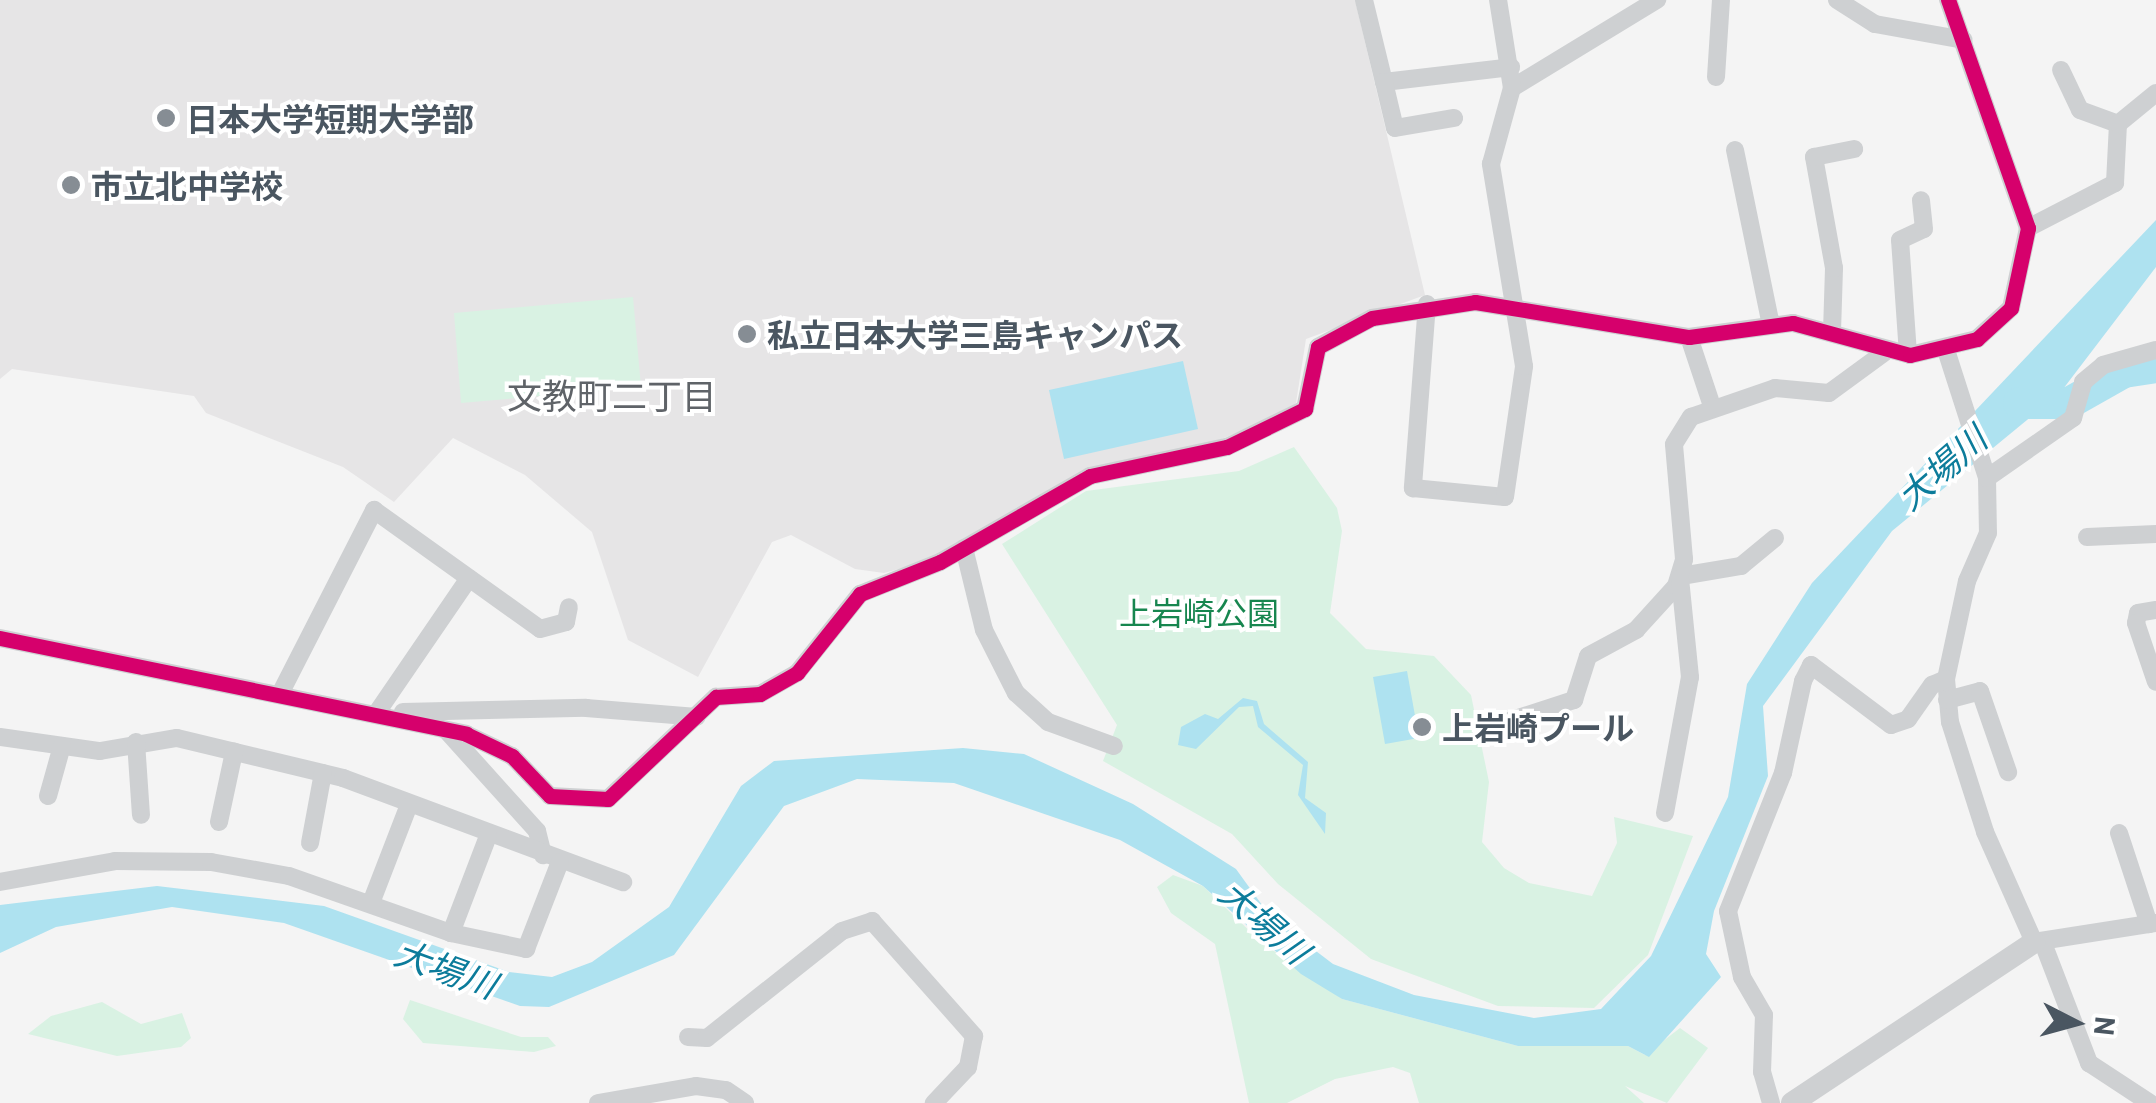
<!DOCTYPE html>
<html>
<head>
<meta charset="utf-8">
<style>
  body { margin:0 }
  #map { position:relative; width:2156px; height:1103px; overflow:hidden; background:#f4f4f4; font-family:Barlow,"Noto Sans JP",sans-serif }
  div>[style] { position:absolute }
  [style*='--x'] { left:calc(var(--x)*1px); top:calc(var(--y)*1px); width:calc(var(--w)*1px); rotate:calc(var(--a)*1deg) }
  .education>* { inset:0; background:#e6e5e6 }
  .green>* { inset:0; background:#d9f2e3 }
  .water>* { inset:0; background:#aee2f0 }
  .river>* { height:32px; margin:-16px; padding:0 16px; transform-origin:16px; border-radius:16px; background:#aee2f0 }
  .minor>* { height:18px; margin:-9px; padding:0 9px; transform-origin:9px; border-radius:9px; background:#ced0d2 }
  .tertiary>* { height:22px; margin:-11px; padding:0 11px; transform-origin:11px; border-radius:11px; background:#ced0d2 }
  .cycleway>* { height:15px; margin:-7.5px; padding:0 7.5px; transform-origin:7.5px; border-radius:7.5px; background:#d6006c }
  .dots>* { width:28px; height:28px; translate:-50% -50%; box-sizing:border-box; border:5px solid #fff; border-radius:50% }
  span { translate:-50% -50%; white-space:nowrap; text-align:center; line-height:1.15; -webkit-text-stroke:8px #fff; paint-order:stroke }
  .poi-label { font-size:32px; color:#4a5661; font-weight:700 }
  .left { translate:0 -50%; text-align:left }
  .park-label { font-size:32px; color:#17864f }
  .neighbourhood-label { font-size:35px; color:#5f6368 }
  .water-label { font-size:35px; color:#0c7c9b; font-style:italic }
  .north { position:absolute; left:2026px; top:973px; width:100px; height:100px; -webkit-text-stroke:8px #fff; paint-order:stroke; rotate:96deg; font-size:28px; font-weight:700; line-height:40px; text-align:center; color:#4a5661 }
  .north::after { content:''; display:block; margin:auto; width:35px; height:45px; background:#4a5661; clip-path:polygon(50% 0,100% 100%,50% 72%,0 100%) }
</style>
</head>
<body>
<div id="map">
  <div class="education">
    <div style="clip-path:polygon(0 0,1355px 0,1425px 295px,1306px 339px,1296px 403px,1284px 413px,1212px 443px,1091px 469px,928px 561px,884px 573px,855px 569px,791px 535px,772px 542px,698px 677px,628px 640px,592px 532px,525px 475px,453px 438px,394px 502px,343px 467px,206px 413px,194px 396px,12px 369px,0 379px)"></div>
  </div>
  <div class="green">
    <div style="clip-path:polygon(633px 297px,641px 387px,461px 403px,454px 313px)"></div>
    <div style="clip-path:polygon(1294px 447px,1337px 508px,1342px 531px,1330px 613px,1366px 649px,1434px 656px,1471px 695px,1489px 782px,1482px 842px,1504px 868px,1529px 883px,1592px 896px,1617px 843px,1614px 817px,1693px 836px,1648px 955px,1594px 1008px,1498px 1006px,1371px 959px,1278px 884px,1232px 834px,1103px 761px,1117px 725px,1002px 544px,1086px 491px,1239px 471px)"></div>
    <div style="clip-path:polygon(1173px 875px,1203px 886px,1261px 942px,1342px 999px,1518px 1046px,1628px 1046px,1645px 1055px,1680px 1028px,1708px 1048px,1667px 1103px,1625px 1086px,1644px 1103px,1419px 1103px,1410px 1073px,1393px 1067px,1335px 1079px,1287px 1103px,1249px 1103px,1215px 944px,1171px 913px,1157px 887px)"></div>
    <div style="clip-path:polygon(410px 1000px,521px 1037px,548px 1037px,556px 1046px,534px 1052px,423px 1043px,403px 1019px)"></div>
    <div style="clip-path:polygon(102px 1002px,141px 1024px,182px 1013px,191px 1038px,181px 1047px,117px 1056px,28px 1034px,51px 1016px)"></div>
  </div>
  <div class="water">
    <div style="clip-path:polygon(2156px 220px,2156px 267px,2060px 393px,1892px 531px,1763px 706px,1768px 776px,1714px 911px,1706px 954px,1721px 977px,1649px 1057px,1628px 1046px,1518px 1046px,1342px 999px,1301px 974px,1203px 886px,1120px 840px,954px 783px,857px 779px,784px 806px,674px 955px,549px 1007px,520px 1006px,284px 923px,172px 907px,56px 927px,0 953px,0 905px,157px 886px,324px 906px,509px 972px,552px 977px,592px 962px,669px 907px,741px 786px,774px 761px,963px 748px,1024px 754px,1133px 804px,1236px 869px,1270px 916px,1333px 964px,1414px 995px,1534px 1018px,1601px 1009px,1651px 956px,1728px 797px,1747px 684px,1812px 583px)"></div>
    <div style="clip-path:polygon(1183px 361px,1198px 429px,1064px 459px,1049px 390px)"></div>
    <div style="clip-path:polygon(1407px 671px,1419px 738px,1385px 744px,1373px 677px)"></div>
    <div style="clip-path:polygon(1243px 698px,1257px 701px,1264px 724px,1308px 762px,1305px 798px,1326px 813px,1325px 834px,1298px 795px,1303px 765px,1258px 727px,1253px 706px,1239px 707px,1196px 749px,1178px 745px,1181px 727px,1205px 714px,1218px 719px)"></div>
  </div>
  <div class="river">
    <div style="--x:2019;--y:403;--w:50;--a:0"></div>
    <div style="--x:2069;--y:403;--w:63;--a:-29.4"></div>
    <div style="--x:2124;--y:372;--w:32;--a:-9"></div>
  </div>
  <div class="minor">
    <div style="--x:1364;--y:0;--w:84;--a:76.3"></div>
    <div style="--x:1384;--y:82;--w:128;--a:-6.7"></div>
    <div style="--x:1837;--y:0;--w:45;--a:32.3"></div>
    <div style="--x:1875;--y:24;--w:90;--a:10.2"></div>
    <div style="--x:2061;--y:70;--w:44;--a:64.6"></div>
    <div style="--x:2080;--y:110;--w:40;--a:20.2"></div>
    <div style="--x:1716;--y:77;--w:77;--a:-86.3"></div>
    <div style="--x:1384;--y:82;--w:47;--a:76.6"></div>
    <div style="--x:1395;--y:128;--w:60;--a:-9.6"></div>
    <div style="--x:1512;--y:88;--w:170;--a:-31.3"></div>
    <div style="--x:1735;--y:150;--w:179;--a:78.4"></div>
    <div style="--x:2028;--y:228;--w:98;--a:-27.3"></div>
    <div style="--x:2115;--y:183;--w:59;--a:-87.1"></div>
    <div style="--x:2118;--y:124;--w:49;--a:-39.2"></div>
    <div style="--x:1427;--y:304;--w:185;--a:94.4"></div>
    <div style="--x:1413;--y:488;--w:92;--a:5.6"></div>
    <div style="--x:1505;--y:497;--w:132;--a:-81.7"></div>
    <div style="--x:1524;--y:366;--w:205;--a:-99.3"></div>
    <div style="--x:1491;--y:164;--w:79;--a:-74.6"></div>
    <div style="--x:1512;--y:88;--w:89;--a:-99"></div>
    <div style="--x:1832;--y:332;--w:64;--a:-88.2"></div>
    <div style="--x:1834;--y:268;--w:113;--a:-100.2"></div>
    <div style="--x:1814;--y:157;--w:41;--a:-11.3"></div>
    <div style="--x:1689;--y:337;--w:73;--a:71.6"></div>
    <div style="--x:1946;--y:350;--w:134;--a:72.2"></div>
    <div style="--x:1987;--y:478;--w:55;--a:89"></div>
    <div style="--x:1988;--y:533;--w:52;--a:113.6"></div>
    <div style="--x:1967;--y:581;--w:100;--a:102.1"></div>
    <div style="--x:1946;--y:679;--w:43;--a:84.7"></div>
    <div style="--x:1950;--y:722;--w:115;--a:72.3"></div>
    <div style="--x:1985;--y:832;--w:120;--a:66"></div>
    <div style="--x:2034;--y:942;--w:123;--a:-8.9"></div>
    <div style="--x:1908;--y:354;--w:114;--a:-94"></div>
    <div style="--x:1900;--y:240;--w:26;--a:-25"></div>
    <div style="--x:1924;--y:229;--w:29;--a:-96"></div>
    <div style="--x:1987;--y:478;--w:105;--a:-34.9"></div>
    <div style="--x:2073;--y:418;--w:37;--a:-74"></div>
    <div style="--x:2083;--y:382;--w:26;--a:-40"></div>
    <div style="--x:2103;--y:365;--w:55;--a:-15.8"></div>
    <div style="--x:2087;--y:537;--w:69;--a:-2.5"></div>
    <div style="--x:964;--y:548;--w:84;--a:76.3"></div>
    <div style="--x:984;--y:630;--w:71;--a:63.1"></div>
    <div style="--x:1016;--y:693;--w:43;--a:42.2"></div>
    <div style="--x:1048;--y:722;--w:70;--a:20"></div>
    <div style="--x:1681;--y:576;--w:61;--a:-9.5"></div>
    <div style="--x:1741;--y:566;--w:44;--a:-39.5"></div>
    <div style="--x:2156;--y:610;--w:18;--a:171"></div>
    <div style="--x:2138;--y:613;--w:10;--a:101"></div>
    <div style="--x:2136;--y:623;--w:62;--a:71.3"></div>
    <div style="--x:0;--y:638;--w:476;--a:11.6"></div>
    <div style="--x:466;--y:734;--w:51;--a:25.6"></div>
    <div style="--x:512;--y:756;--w:55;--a:46.5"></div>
    <div style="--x:550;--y:796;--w:58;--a:3"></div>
    <div style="--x:608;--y:799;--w:149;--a:-43.4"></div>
    <div style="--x:716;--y:697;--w:44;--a:-3.9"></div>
    <div style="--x:760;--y:694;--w:43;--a:-29.6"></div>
    <div style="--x:797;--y:673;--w:101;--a:-51.4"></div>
    <div style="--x:860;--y:594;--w:86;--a:-21.8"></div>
    <div style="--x:940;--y:562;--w:173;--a:-29.8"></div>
    <div style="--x:1090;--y:476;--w:140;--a:-12"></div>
    <div style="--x:1227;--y:447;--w:87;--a:-26"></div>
    <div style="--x:1305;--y:409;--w:63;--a:-78.2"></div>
    <div style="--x:1318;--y:347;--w:61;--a:-28.2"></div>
    <div style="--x:1372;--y:318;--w:104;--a:-8.8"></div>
    <div style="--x:1475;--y:302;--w:217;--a:9.3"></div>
    <div style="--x:1689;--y:337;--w:105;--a:-7.7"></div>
    <div style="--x:1793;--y:323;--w:121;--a:15.3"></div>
    <div style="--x:1910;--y:355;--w:69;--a:-13.4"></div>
    <div style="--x:1977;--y:339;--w:46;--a:-42.4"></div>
    <div style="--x:2011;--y:308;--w:82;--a:-78"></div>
    <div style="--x:2028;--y:228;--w:242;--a:-109.3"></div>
    <div style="--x:280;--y:694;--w:207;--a:-62.9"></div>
    <div style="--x:374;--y:510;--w:204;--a:35.6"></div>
    <div style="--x:540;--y:629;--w:27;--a:-15"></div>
    <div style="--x:566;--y:622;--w:15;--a:-79"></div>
    <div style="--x:1947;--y:700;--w:34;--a:-15"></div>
    <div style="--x:1980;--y:691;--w:86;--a:70.9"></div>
    <div style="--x:378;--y:711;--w:161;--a:-55.6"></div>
    <div style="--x:403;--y:712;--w:183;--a:-1.3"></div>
    <div style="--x:586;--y:708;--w:111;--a:4.6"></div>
    <div style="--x:446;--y:730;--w:136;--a:48"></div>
    <div style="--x:537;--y:831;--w:25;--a:76"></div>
    <div style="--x:1481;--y:730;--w:98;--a:-17.9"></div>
    <div style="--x:1574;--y:700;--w:46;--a:-72.3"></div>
    <div style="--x:1588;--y:656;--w:55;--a:-28.4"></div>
    <div style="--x:1636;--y:630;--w:59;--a:-47.7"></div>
    <div style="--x:1676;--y:586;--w:28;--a:-73"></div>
    <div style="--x:1684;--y:559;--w:115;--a:-95"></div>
    <div style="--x:1674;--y:444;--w:32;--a:-58"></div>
    <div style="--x:1691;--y:417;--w:89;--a:-19"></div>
    <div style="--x:1775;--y:388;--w:54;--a:5.3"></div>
    <div style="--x:1829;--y:393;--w:69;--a:-36.2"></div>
    <div style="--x:0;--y:737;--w:101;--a:8"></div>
    <div style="--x:100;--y:751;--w:78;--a:-9.6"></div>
    <div style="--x:177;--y:738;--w:171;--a:13.5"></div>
    <div style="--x:343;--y:778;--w:299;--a:20.4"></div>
    <div style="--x:136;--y:742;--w:73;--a:86.1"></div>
    <div style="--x:48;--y:796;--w:52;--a:-74.4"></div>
    <div style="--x:1665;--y:813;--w:138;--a:-79.6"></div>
    <div style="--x:1690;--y:677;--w:99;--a:-95.8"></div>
    <div style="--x:219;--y:822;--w:72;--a:-77.9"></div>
    <div style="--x:2119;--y:833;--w:96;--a:71.8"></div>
    <div style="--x:310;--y:843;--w:71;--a:-79.5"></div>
    <div style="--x:0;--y:882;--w:117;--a:-10.3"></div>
    <div style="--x:115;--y:861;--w:96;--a:0.6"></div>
    <div style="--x:211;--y:862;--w:79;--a:10.2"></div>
    <div style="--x:289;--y:876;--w:172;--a:19.4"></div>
    <div style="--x:451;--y:933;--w:77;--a:12"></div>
    <div style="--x:526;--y:949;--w:93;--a:-68.7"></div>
    <div style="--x:371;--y:903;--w:103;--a:-68.9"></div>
    <div style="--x:451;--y:933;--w:104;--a:-69.1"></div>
    <div style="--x:2043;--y:943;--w:129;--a:69"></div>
    <div style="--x:2089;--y:1063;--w:73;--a:33.3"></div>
    <div style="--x:688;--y:1037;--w:19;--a:3"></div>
    <div style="--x:707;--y:1038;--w:172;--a:-38.4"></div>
    <div style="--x:842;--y:931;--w:32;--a:-18"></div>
    <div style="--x:872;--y:921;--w:154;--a:48.4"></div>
    <div style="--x:974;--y:1036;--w:32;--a:101"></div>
    <div style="--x:968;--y:1067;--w:50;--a:133.4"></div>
    <div style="--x:598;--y:1103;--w:99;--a:-9.8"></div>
    <div style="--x:696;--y:1086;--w:30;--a:8"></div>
    <div style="--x:726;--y:1090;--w:23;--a:34"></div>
    <div style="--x:1771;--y:1103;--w:32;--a:-106"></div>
    <div style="--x:1762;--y:1072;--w:57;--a:-88"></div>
    <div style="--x:1764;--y:1015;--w:44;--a:-120.1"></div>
    <div style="--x:1742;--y:977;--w:67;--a:-102"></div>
    <div style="--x:1728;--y:911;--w:149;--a:-68.3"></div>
    <div style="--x:1783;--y:773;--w:94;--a:-77.7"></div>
    <div style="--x:1803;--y:681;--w:18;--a:-63"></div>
    <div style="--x:1811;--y:665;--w:100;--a:36.9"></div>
    <div style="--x:1891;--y:725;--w:18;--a:-19"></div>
    <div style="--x:1908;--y:719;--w:42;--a:-54.8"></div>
    <div style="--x:1932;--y:685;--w:15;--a:-23"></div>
  </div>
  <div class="tertiary">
    <div style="--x:1792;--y:1103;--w:291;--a:-33.6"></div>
  </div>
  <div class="cycleway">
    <div style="--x:0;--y:638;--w:476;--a:11.6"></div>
    <div style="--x:466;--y:734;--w:51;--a:25.6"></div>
    <div style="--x:512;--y:756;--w:55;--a:46.5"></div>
    <div style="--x:550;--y:796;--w:58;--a:3"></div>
    <div style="--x:608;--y:799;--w:149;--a:-43.4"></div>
    <div style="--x:716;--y:697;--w:44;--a:-3.9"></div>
    <div style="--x:760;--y:694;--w:43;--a:-29.6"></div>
    <div style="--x:797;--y:673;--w:101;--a:-51.4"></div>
    <div style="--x:860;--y:594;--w:86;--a:-21.8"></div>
    <div style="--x:940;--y:562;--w:173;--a:-29.8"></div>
    <div style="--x:1090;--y:476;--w:140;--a:-12"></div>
    <div style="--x:1227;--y:447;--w:87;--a:-26"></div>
    <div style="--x:1305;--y:409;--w:63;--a:-78.2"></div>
    <div style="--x:1318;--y:347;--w:61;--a:-28.2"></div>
    <div style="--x:1372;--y:318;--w:104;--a:-8.8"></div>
    <div style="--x:1475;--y:302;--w:217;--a:9.3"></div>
    <div style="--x:1689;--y:337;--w:105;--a:-7.7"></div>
    <div style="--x:1793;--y:323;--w:121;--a:15.3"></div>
    <div style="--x:1910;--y:355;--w:69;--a:-13.4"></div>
    <div style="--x:1977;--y:339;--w:46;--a:-42.4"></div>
    <div style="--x:2011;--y:308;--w:82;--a:-78"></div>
    <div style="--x:2028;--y:228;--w:242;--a:-109.3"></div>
  </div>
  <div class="dots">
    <div style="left:166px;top:118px;background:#868d94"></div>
    <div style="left:71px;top:185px;background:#868d94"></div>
    <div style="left:747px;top:334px;background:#868d94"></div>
    <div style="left:1422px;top:727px;background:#868d94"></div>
  </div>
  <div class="poi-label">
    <span class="left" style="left:186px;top:118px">日本大学短期大学部</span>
    <span class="left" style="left:91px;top:185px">市立北中学校</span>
    <span class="left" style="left:767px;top:334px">私立日本大学三島キャンパス</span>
    <span class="left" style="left:1442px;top:727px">上岩崎プール</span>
  </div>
  <div class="park-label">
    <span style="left:1199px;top:612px">上岩崎公園</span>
  </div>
  <div class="neighbourhood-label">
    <span style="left:612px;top:395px">文教町二丁目</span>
  </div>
  <div class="water-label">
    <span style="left:1941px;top:467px;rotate:-41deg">大場川</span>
    <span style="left:1265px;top:921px;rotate:41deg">大場川</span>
    <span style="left:446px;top:968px;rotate:20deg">大場川</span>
  </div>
  <div class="north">N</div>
</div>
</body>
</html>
